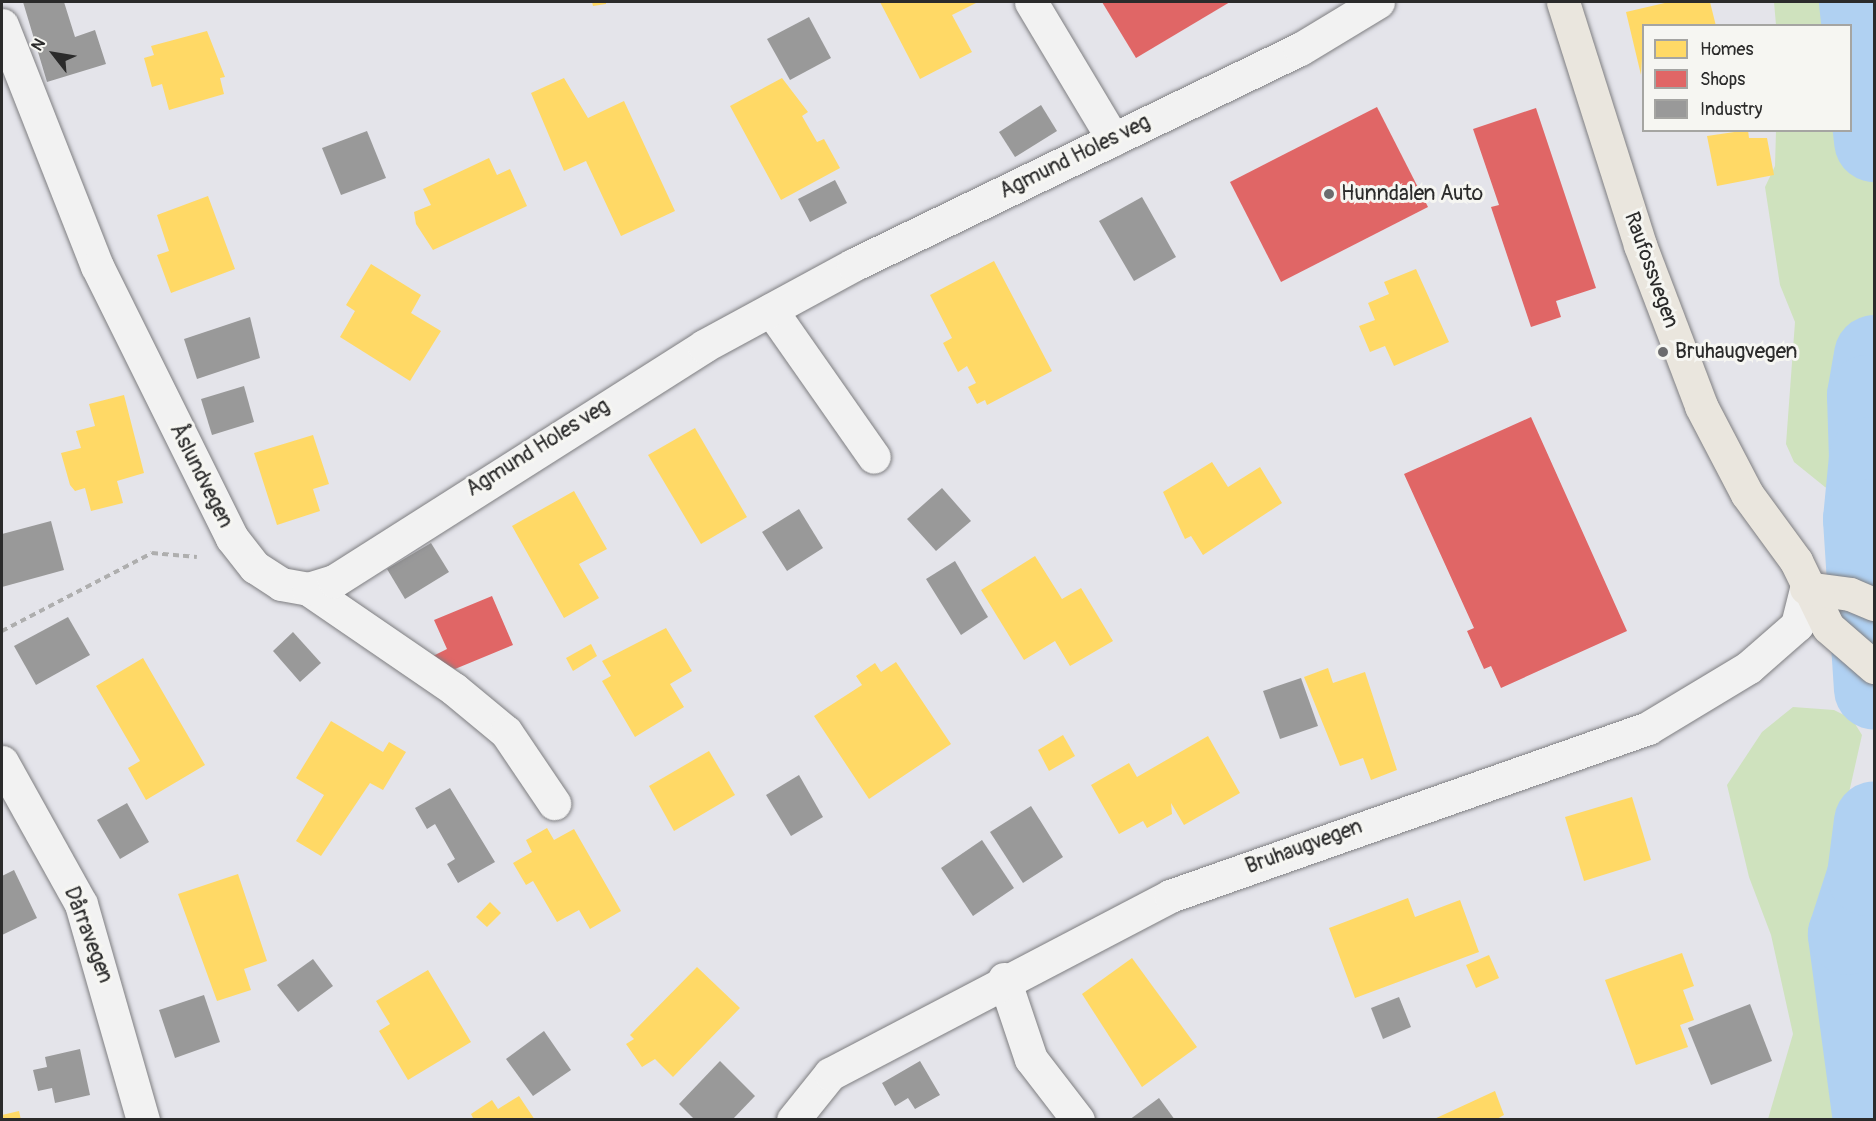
<!DOCTYPE html>
<html>
<head>
<meta charset="utf-8">
<style>
  body { margin:0 }
  #map { position:relative; width:1876px; height:1121px; overflow:hidden; background:#e4e4ea; font-family:Pangolin,sans-serif }
  div>[style] { position:absolute }
  [style*='--x'] { left:calc(var(--x)*1px); top:calc(var(--y)*1px); width:calc(var(--w)*1px); rotate:calc(var(--a)*1deg) }
  .green>* { inset:0; background:#cfe2be }
  .homes>* { inset:0; background:#ffd966 }
  .shops>* { inset:0; background:#e06666 }
  .industry>* { inset:0; background:#999 }
  .river>* { height:81px; margin:-40.5px; padding:0 40.5px; transform-origin:40.5px; border-radius:40.5px; background:#b0d1f2 }
  .path>* { height:4px; margin-top:-2px; transform-origin:0; background:repeating-linear-gradient(90deg,#aeaeae 0 6px,transparent 0 10.5px) }
  .roads { filter:drop-shadow(0 0 2px #7e7e81) drop-shadow(0 0 2px #7e7e81) }
  .minor>* { height:33px; margin:-16.5px; padding:0 16.5px; transform-origin:16.5px; border-radius:16.5px; background:#f2f2f2 }
  .major>* { height:33px; margin:-16.5px; padding:0 16.5px; transform-origin:16.5px; border-radius:16.5px; background:#eae6de }
  .dots>* { width:16px; height:16px; translate:-50% -50%; box-sizing:border-box; border:3px solid #f6f6f2; border-radius:50% }
  span { translate:-50% -50%; white-space:nowrap; text-align:center; line-height:1.15; -webkit-text-stroke:6px #f6f6f2; paint-order:stroke }
  .street-label { font-size:21px; color:#2b2b2b }
  .poi-label { font-size:21px; color:#2b2b2b }
  .left { translate:0 -50%; text-align:left }
  .frame { position:absolute; inset:0; border:3px solid #2b2b2b; pointer-events:none }
  .legend { position:absolute; left:1642px; top:24px; width:210px; height:108px; box-sizing:border-box; background:#f6f6f2; border:2px solid #a5a5a2; margin:0; padding:8px 10px; list-style:none; font-size:18px; color:#2b2b2b }
  .legend li { display:flex; align-items:center; gap:12px; height:30px }
  .legend b { width:30px; border:2px solid #a5a5a2 }
  .north { position:absolute; left:24px; top:24px; width:60px; height:60px; -webkit-text-stroke:4px #f6f6f2; paint-order:stroke; rotate:301deg; font-size:16px; font-weight:700; line-height:24px; text-align:center; color:#2b2b2b }
  .north::after { content:''; display:block; margin:auto; width:21px; height:27px; background:#2b2b2b; clip-path:polygon(50% 0,100% 100%,50% 72%,0 100%) }
</style>
</head>
<body>
<div id="map">
  <div class="green">
    <div style="clip-path:polygon(1774px 2px,1874px 2px,1874px 512px,1825px 487px,1794px 462px,1786px 444px,1795px 322px,1780px 285px,1765px 187px,1775px 166px,1776px 131px,1850px 130px,1850px 26px,1776px 25px)"></div>
    <div style="clip-path:polygon(1793px 707px,1834px 710px,1852px 719px,1862px 735px,1835px 855px,1854px 1119px,1768px 1119px,1793px 1034px,1771px 935px,1749px 877px,1727px 785px,1762px 732px)"></div>
  </div>
  <div class="homes">
    <div style="clip-path:polygon(592px 2px,606px 2px,606px 4px,593px 6px)"></div>
    <div style="clip-path:polygon(880px 2px,978px 2px,952px 15px,972px 52px,920px 79px)"></div>
    <div style="clip-path:polygon(1669px 2px,1710px 2px,1716px 26px,1644px 26px,1641px 75px,1626px 12px)"></div>
    <div style="clip-path:polygon(207px 31px,225px 77px,220px 78px,224px 94px,169px 110px,162px 84px,152px 87px,144px 58px,154px 55px,151px 46px)"></div>
    <div style="clip-path:polygon(564px 78px,588px 118px,624px 101px,675px 211px,621px 236px,586px 161px,564px 171px,531px 93px)"></div>
    <div style="clip-path:polygon(782px 78px,808px 112px,802px 116px,817px 142px,824px 139px,840px 168px,781px 200px,730px 106px)"></div>
    <div style="clip-path:polygon(1748px 130px,1749px 138px,1767px 138px,1774px 175px,1717px 186px,1707px 136px)"></div>
    <div style="clip-path:polygon(489px 158px,497px 175px,510px 169px,527px 206px,433px 250px,416px 224px,414px 212px,431px 205px,423px 189px)"></div>
    <div style="clip-path:polygon(208px 196px,235px 269px,171px 293px,157px 255px,169px 251px,157px 215px)"></div>
    <div style="clip-path:polygon(994px 261px,1052px 371px,987px 405px,985px 400px,977px 404px,968px 387px,976px 383px,967px 366px,958px 372px,943px 343px,952px 338px,930px 295px)"></div>
    <div style="clip-path:polygon(371px 264px,421px 295px,411px 313px,441px 331px,410px 381px,340px 337px,355px 311px,346px 305px)"></div>
    <div style="clip-path:polygon(1416px 269px,1449px 342px,1394px 366px,1385px 346px,1370px 352px,1359px 326px,1375px 320px,1368px 303px,1389px 294px,1384px 282px)"></div>
    <div style="clip-path:polygon(124px 395px,144px 473px,117px 481px,123px 503px,91px 511px,85px 488px,75px 491px,70px 485px,61px 453px,81px 448px,76px 431px,95px 426px,89px 404px)"></div>
    <div style="clip-path:polygon(695px 428px,747px 517px,701px 544px,648px 455px)"></div>
    <div style="clip-path:polygon(313px 435px,329px 484px,313px 489px,320px 511px,277px 525px,254px 453px)"></div>
    <div style="clip-path:polygon(1212px 462px,1228px 487px,1260px 467px,1282px 503px,1203px 555px,1191px 536px,1185px 539px,1163px 492px)"></div>
    <div style="clip-path:polygon(574px 491px,607px 549px,579px 564px,599px 598px,564px 618px,512px 526px)"></div>
    <div style="clip-path:polygon(1035px 556px,1062px 599px,1081px 588px,1113px 641px,1070px 666px,1055px 641px,1024px 660px,981px 590px)"></div>
    <div style="clip-path:polygon(666px 628px,692px 671px,670px 684px,684px 707px,635px 737px,602px 681px,611px 676px,602px 661px)"></div>
    <div style="clip-path:polygon(591px 644px,597px 656px,573px 671px,566px 658px)"></div>
    <div style="clip-path:polygon(143px 658px,205px 765px,146px 800px,128px 768px,140px 761px,96px 686px)"></div>
    <div style="clip-path:polygon(896px 662px,951px 744px,869px 799px,814px 716px,862px 685px,856px 676px,875px 663px,881px 672px)"></div>
    <div style="clip-path:polygon(1328px 668px,1333px 683px,1365px 672px,1397px 770px,1371px 780px,1363px 758px,1340px 766px,1304px 677px)"></div>
    <div style="clip-path:polygon(331px 721px,383px 752px,389px 742px,406px 752px,383px 790px,370px 783px,321px 856px,296px 841px,324px 795px,296px 778px)"></div>
    <div style="clip-path:polygon(1063px 735px,1075px 756px,1049px 771px,1038px 750px)"></div>
    <div style="clip-path:polygon(1208px 736px,1240px 793px,1184px 825px,1171px 803px,1172px 814px,1147px 828px,1143px 821px,1119px 834px,1091px 785px,1129px 763px,1137px 777px)"></div>
    <div style="clip-path:polygon(709px 751px,735px 795px,674px 831px,649px 786px)"></div>
    <div style="clip-path:polygon(1632px 797px,1651px 860px,1584px 881px,1565px 817px)"></div>
    <div style="clip-path:polygon(547px 828px,554px 840px,574px 829px,621px 911px,590px 929px,579px 910px,557px 922px,533px 881px,526px 885px,513px 863px,532px 852px,526px 840px)"></div>
    <div style="clip-path:polygon(238px 874px,267px 961px,244px 969px,251px 990px,217px 1001px,178px 894px)"></div>
    <div style="clip-path:polygon(1408px 898px,1415px 917px,1460px 900px,1479px 952px,1355px 998px,1329px 928px)"></div>
    <div style="clip-path:polygon(490px 902px,501px 913px,487px 927px,476px 917px)"></div>
    <div style="clip-path:polygon(1682px 953px,1694px 986px,1683px 990px,1694px 1020px,1680px 1025px,1688px 1047px,1636px 1065px,1605px 980px)"></div>
    <div style="clip-path:polygon(1489px 955px,1499px 978px,1476px 988px,1466px 965px)"></div>
    <div style="clip-path:polygon(1132px 958px,1197px 1047px,1142px 1087px,1082px 994px)"></div>
    <div style="clip-path:polygon(697px 967px,740px 1008px,673px 1077px,655px 1059px,642px 1067px,626px 1044px,634px 1039px,630px 1035px)"></div>
    <div style="clip-path:polygon(428px 970px,471px 1042px,408px 1080px,379px 1031px,390px 1024px,376px 1001px)"></div>
    <div style="clip-path:polygon(1495px 1091px,1504px 1115px,1495px 1120px,1432px 1120px)"></div>
    <div style="clip-path:polygon(519px 1096px,535px 1120px,474px 1120px,471px 1114px,492px 1100px,498px 1109px)"></div>
    <div style="clip-path:polygon(19px 1111px,21px 1120px,2px 1120px,2px 1115px)"></div>
  </div>
  <div class="shops">
    <div style="clip-path:polygon(1102px 2px,1230px 2px,1136px 58px)"></div>
    <div style="clip-path:polygon(1377px 107px,1428px 207px,1281px 282px,1230px 182px)"></div>
    <div style="clip-path:polygon(1536px 108px,1596px 288px,1556px 301px,1561px 317px,1531px 327px,1491px 207px,1499px 205px,1473px 129px)"></div>
    <div style="clip-path:polygon(1531px 417px,1627px 631px,1501px 688px,1491px 666px,1484px 669px,1467px 631px,1474px 628px,1404px 474px)"></div>
    <div style="clip-path:polygon(492px 596px,513px 645px,455px 669px,431px 657px,447px 649px,434px 620px)"></div>
  </div>
  <div class="industry">
    <div style="clip-path:polygon(23px 2px,64px 2px,75px 37px,95px 30px,106px 64px,47px 82px)"></div>
    <div style="clip-path:polygon(809px 17px,831px 58px,790px 80px,767px 39px)"></div>
    <div style="clip-path:polygon(1041px 105px,1057px 131px,1015px 157px,999px 132px)"></div>
    <div style="clip-path:polygon(367px 131px,386px 178px,341px 195px,322px 148px)"></div>
    <div style="clip-path:polygon(835px 180px,847px 203px,810px 222px,798px 199px)"></div>
    <div style="clip-path:polygon(1142px 197px,1176px 257px,1134px 281px,1099px 221px)"></div>
    <div style="clip-path:polygon(250px 317px,260px 358px,197px 379px,184px 339px)"></div>
    <div style="clip-path:polygon(244px 386px,254px 422px,212px 435px,201px 399px)"></div>
    <div style="clip-path:polygon(942px 488px,971px 521px,936px 551px,907px 519px)"></div>
    <div style="clip-path:polygon(799px 509px,823px 548px,787px 571px,762px 532px)"></div>
    <div style="clip-path:polygon(51px 521px,64px 570px,2px 587px,2px 534px)"></div>
    <div style="clip-path:polygon(431px 543px,449px 572px,405px 599px,387px 569px)"></div>
    <div style="clip-path:polygon(955px 561px,988px 617px,961px 635px,926px 579px)"></div>
    <div style="clip-path:polygon(68px 617px,90px 655px,36px 685px,14px 646px)"></div>
    <div style="clip-path:polygon(293px 632px,321px 663px,300px 682px,273px 651px)"></div>
    <div style="clip-path:polygon(1301px 678px,1318px 726px,1280px 739px,1263px 691px)"></div>
    <div style="clip-path:polygon(799px 775px,823px 817px,791px 836px,766px 795px)"></div>
    <div style="clip-path:polygon(450px 788px,495px 862px,458px 883px,447px 864px,455px 859px,435px 824px,427px 829px,415px 808px)"></div>
    <div style="clip-path:polygon(127px 803px,149px 842px,120px 859px,97px 820px)"></div>
    <div style="clip-path:polygon(1031px 806px,1063px 857px,1023px 883px,990px 832px)"></div>
    <div style="clip-path:polygon(982px 840px,1014px 888px,973px 916px,941px 868px)"></div>
    <div style="clip-path:polygon(14px 870px,37px 918px,2px 935px,2px 876px)"></div>
    <div style="clip-path:polygon(313px 959px,333px 986px,298px 1012px,277px 985px)"></div>
    <div style="clip-path:polygon(204px 995px,220px 1042px,175px 1058px,159px 1010px)"></div>
    <div style="clip-path:polygon(1399px 997px,1411px 1027px,1383px 1039px,1371px 1008px)"></div>
    <div style="clip-path:polygon(1750px 1004px,1772px 1061px,1711px 1085px,1688px 1028px)"></div>
    <div style="clip-path:polygon(544px 1031px,571px 1070px,533px 1096px,506px 1059px)"></div>
    <div style="clip-path:polygon(80px 1049px,90px 1095px,55px 1103px,52px 1088px,38px 1091px,33px 1070px,47px 1067px,45px 1057px)"></div>
    <div style="clip-path:polygon(720px 1061px,755px 1096px,732px 1120px,695px 1120px,679px 1104px)"></div>
    <div style="clip-path:polygon(920px 1061px,940px 1095px,915px 1109px,908px 1098px,895px 1106px,882px 1083px)"></div>
    <div style="clip-path:polygon(1159px 1098px,1175px 1120px,1129px 1120px)"></div>
  </div>
  <div class="river">
    <div style="--x:1859;--y:2;--w:140;--a:83.8"></div>
    <div style="--x:1874;--y:355;--w:41;--a:99.9"></div>
    <div style="--x:1867;--y:395;--w:62;--a:88.2"></div>
    <div style="--x:1869;--y:457;--w:62;--a:95.5"></div>
    <div style="--x:1863;--y:519;--w:170;--a:86.3"></div>
    <div style="--x:1873;--y:1120;--w:188;--a:-97.7"></div>
    <div style="--x:1848;--y:934;--w:62;--a:-72.1"></div>
    <div style="--x:1867;--y:875;--w:54;--a:-82.6"></div>
  </div>
  <div class="path">
    <div style="--x:2;--y:631;--w:169;--a:-27.5"></div>
    <div style="--x:152;--y:553;--w:45;--a:5.1"></div>
  </div>
  <div class="roads">
    <div class="minor">
      <div style="--x:1031;--y:2;--w:160;--a:59.1"></div>
      <div style="--x:2;--y:25;--w:259;--a:68.5"></div>
      <div style="--x:97;--y:266;--w:304;--a:63.6"></div>
      <div style="--x:232;--y:538;--w:37;--a:52"></div>
      <div style="--x:255;--y:567;--w:31;--a:33"></div>
      <div style="--x:281;--y:584;--w:27;--a:10"></div>
      <div style="--x:308;--y:589;--w:177;--a:34.4"></div>
      <div style="--x:454;--y:689;--w:67;--a:39.6"></div>
      <div style="--x:506;--y:732;--w:86;--a:55.9"></div>
      <div style="--x:771;--y:310;--w:179;--a:55"></div>
      <div style="--x:308;--y:589;--w:27;--a:-17"></div>
      <div style="--x:334;--y:581;--w:438;--a:-32.4"></div>
      <div style="--x:704;--y:346;--w:170;--a:-28.5"></div>
      <div style="--x:853;--y:265;--w:496;--a:-25.8"></div>
      <div style="--x:1300;--y:49;--w:91;--a:-31.1"></div>
      <div style="--x:2;--y:762;--w:162;--a:60.9"></div>
      <div style="--x:81;--y:904;--w:225;--a:74"></div>
      <div style="--x:1004;--y:979;--w:84;--a:71.4"></div>
      <div style="--x:1031;--y:1059;--w:77;--a:52.4"></div>
      <div style="--x:793;--y:1120;--w:59;--a:-51.2"></div>
      <div style="--x:830;--y:1074;--w:384;--a:-27.6"></div>
      <div style="--x:1170;--y:896;--w:507;--a:-19.36"></div>
      <div style="--x:1648;--y:728;--w:118;--a:-31.1"></div>
      <div style="--x:1749;--y:667;--w:64;--a:-41.2"></div>
      <div style="--x:1797;--y:625;--w:38;--a:-76"></div>
    </div>
    <div class="major">
      <div style="--x:1563;--y:2;--w:255;--a:72.4"></div>
      <div style="--x:1640;--y:245;--w:172;--a:69.2"></div>
      <div style="--x:1701;--y:406;--w:99;--a:62.4"></div>
      <div style="--x:1747;--y:494;--w:83;--a:53.8"></div>
      <div style="--x:1796;--y:561;--w:73;--a:64.1"></div>
      <div style="--x:1828;--y:627;--w:61;--a:41"></div>
      <div style="--x:1806;--y:588;--w:44;--a:7.8"></div>
      <div style="--x:1850;--y:594;--w:26;--a:23"></div>
    </div>
  </div>
  <div class="dots">
    <div style="left:1329px;top:194px;background:#6c6c6e"></div>
    <div style="left:1663px;top:352px;background:#6c6c6e"></div>
  </div>
  <div class="street-label">
    <span style="left:1075px;top:157px;rotate:-26deg">Agmund Holes veg</span>
    <span style="left:1651px;top:270px;rotate:70deg">Raufossvegen</span>
    <span style="left:538px;top:448px;rotate:-32deg">Agmund Holes veg</span>
    <span style="left:201px;top:476px;rotate:63deg">Åslundvegen</span>
    <span style="left:1304px;top:847px;rotate:-20deg">Bruhaugvegen</span>
    <span style="left:88px;top:935px;rotate:69deg">Dårravegen</span>
  </div>
  <div class="poi-label">
    <span class="left" style="left:1341px;top:194px">Hunndalen Auto</span>
    <span class="left" style="left:1675px;top:352px">Bruhaugvegen</span>
  </div>
  <div class="frame"></div>
  <ul class="legend">
  <li><b style="height:16px;background:#ffd966"></b>Homes</li>
  <li><b style="height:16px;background:#e06666"></b>Shops</li>
  <li><b style="height:16px;background:#999"></b>Industry</li>
  </ul>
  <div class="north">N</div>
</div>
</body>
</html>
